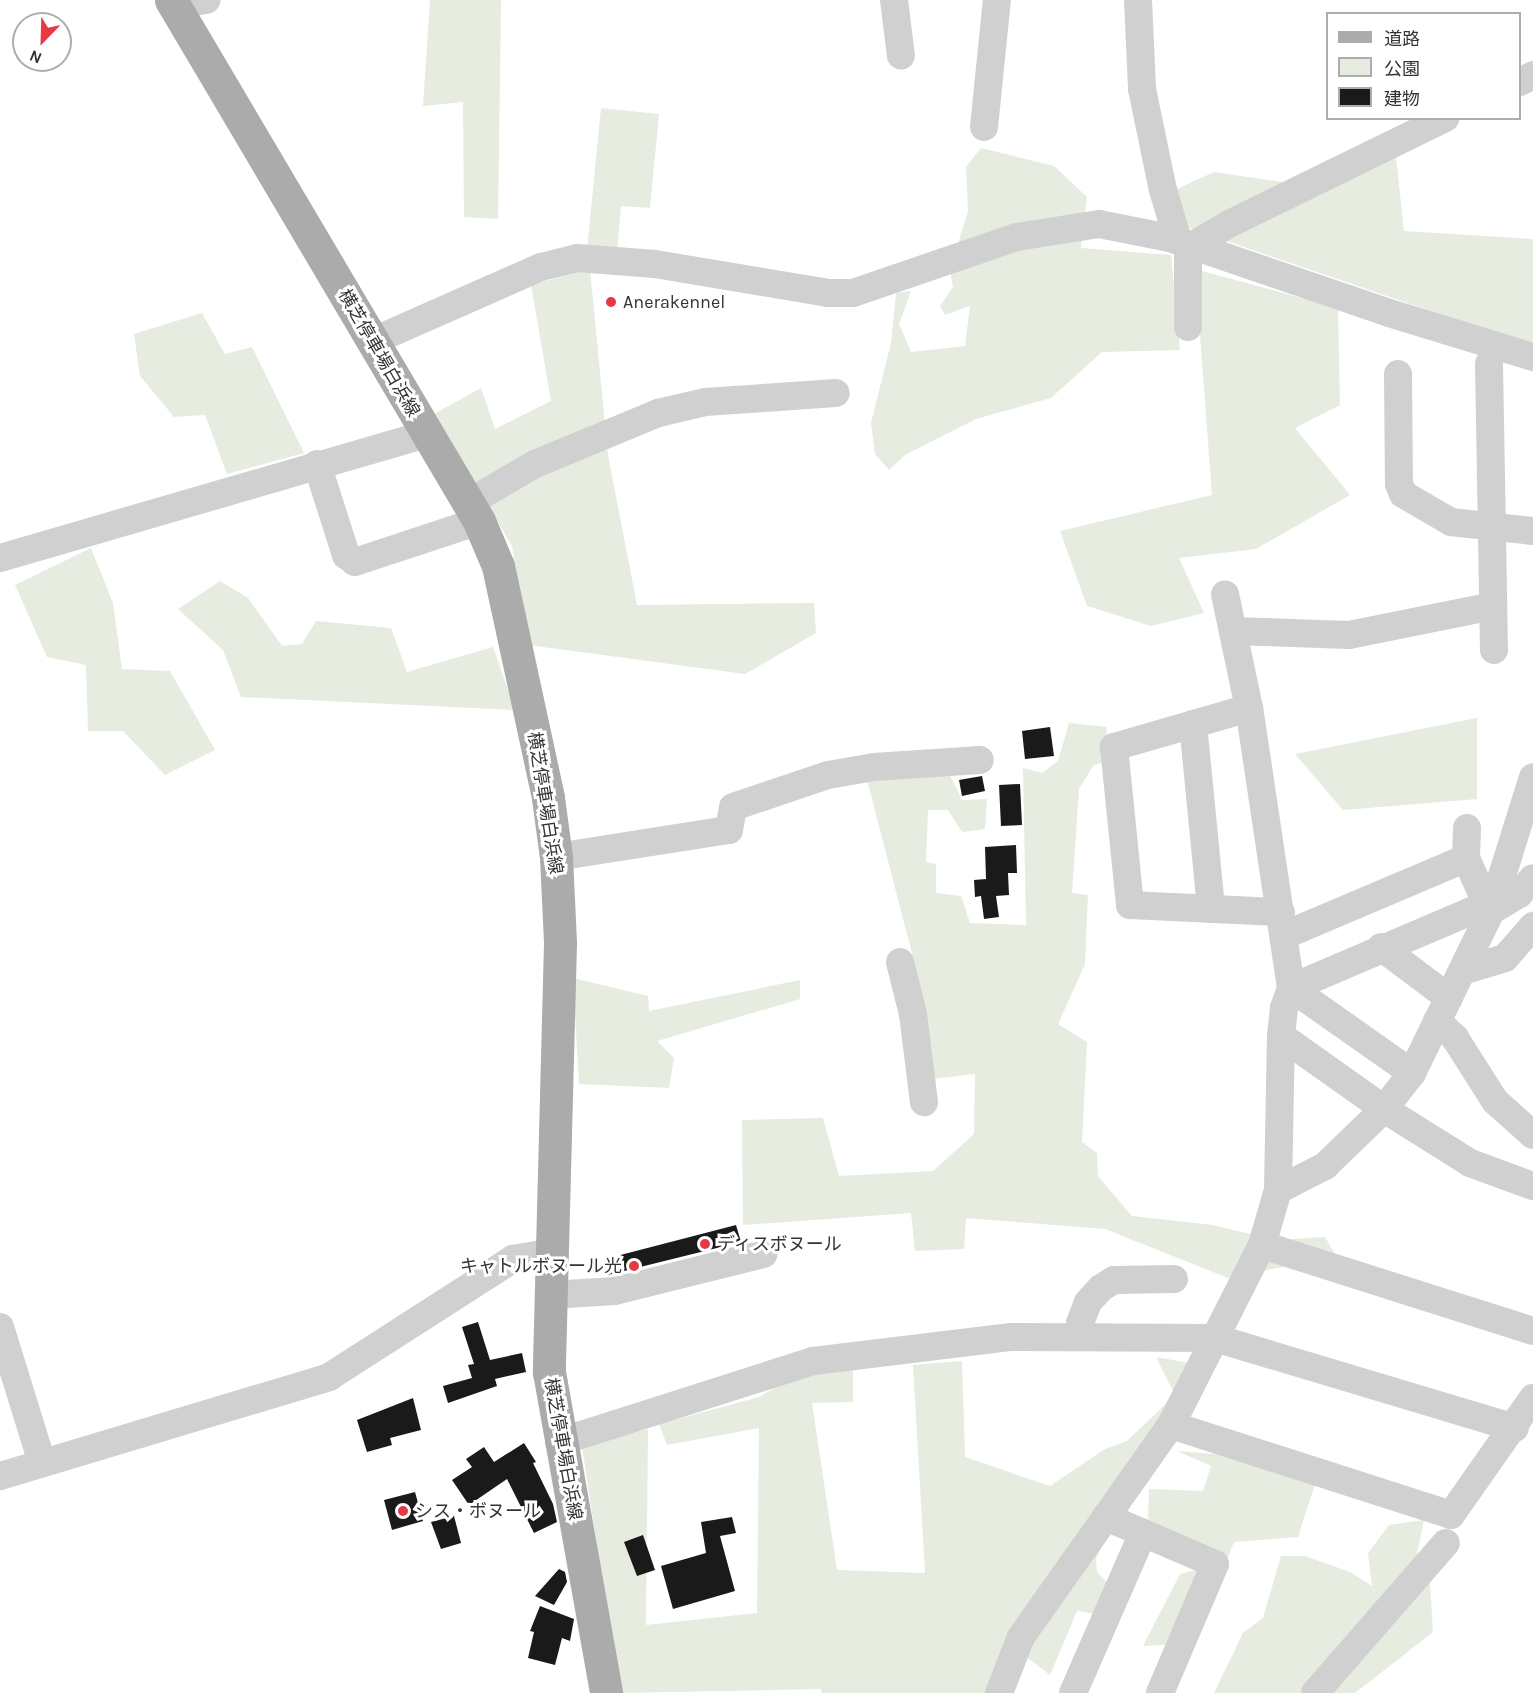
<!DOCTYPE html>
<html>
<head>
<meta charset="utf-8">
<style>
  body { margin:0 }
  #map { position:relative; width:1533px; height:1693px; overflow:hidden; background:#fff; font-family:Karla,"Noto Sans JP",sans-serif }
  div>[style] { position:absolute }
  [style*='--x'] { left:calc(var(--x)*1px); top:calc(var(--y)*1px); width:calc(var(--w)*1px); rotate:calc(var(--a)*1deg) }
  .green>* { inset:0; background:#e6ecdf }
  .building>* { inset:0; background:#1a1a1a }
  .minor>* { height:28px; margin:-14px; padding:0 14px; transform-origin:14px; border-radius:14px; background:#d0d0d0 }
  .major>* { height:33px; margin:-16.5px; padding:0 16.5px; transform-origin:16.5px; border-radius:16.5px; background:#ababab }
  .dots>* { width:16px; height:16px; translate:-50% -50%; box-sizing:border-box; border:3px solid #fff; border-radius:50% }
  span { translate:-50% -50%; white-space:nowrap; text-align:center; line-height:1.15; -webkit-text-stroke:6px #fff; paint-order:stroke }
  .poi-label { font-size:18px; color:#333 }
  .left { translate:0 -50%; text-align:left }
  .right { translate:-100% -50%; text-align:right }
  .street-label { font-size:18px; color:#333 }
  .legend { position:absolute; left:1326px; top:12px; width:195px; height:108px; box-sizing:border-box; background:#fff; border:2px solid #adadad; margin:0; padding:8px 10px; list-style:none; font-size:18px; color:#333 }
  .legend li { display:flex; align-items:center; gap:12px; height:30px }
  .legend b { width:30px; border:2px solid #adadad }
  .north { position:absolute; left:12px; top:12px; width:60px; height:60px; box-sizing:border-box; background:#fff; border:2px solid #adadad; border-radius:50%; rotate:203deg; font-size:16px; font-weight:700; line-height:24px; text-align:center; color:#333 }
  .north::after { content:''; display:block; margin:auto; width:21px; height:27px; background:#e63946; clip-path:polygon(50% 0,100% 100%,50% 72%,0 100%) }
</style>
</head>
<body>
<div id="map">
  <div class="green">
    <div style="clip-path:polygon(430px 0,501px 0,498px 219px,464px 217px,463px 102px,423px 106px)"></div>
    <div style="clip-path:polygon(601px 108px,659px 114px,650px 208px,621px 206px,617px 253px,587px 250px)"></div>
    <div style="clip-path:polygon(981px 148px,1054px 166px,1087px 197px,1081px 248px,1171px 255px,1180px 350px,1102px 352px,1051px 398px,976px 419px,905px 455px,889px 470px,875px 454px,871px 423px,891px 343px,896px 293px,911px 291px,899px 324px,911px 352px,965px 346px,970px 306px,945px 315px,940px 306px,953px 287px,950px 270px,968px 211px,966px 167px)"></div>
    <div style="clip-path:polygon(1395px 148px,1404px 231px,1533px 239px,1533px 346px,1171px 222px,1168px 193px,1214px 172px,1310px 186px)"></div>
    <div style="clip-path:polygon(590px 269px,608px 455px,637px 605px,814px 603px,816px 633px,745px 674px,528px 645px,512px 546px,434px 414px,481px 388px,495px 429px,551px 401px,531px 285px)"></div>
    <div style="clip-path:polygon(1195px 269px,1338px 308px,1340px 405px,1295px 428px,1350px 495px,1256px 549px,1179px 558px,1204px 613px,1151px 626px,1087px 606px,1060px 531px,1212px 495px)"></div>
    <div style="clip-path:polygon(202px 313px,225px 354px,252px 347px,304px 453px,227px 474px,205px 415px,174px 417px,140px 376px,134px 334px)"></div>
    <div style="clip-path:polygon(91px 548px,113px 603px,122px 669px,170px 671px,215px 750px,165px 775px,123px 731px,88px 731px,86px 665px,47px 657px,15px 585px)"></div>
    <div style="clip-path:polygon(220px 581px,248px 598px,282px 646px,302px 644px,316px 621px,391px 628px,407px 672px,493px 647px,515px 710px,241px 697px,223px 650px,178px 609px)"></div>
    <div style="clip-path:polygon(1477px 718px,1477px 799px,1343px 810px,1295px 754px)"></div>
    <div style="clip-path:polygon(1069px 723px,1107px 727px,1103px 762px,1093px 766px,1079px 789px,1072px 893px,1088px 895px,1085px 964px,1058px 1024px,1087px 1042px,1082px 1142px,1097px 1153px,1098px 1176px,1132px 1216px,1213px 1225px,1275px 1240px,1325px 1237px,1336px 1256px,1228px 1278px,1105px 1229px,966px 1218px,964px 1249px,915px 1251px,911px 1213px,743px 1225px,742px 1120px,823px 1118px,839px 1176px,933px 1171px,974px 1134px,975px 1074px,924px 1080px,914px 961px,866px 776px,946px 767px,962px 800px,987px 799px,985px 829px,962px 832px,948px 810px,928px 810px,926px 862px,936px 864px,936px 893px,961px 896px,970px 923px,1026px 925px,1023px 768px,1042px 773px,1058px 761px)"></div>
    <div style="clip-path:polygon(573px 978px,648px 996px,649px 1011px,800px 980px,800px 999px,657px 1041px,674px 1058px,669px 1088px,579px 1084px)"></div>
    <div style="clip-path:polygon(1156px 1357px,1211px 1367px,1152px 1431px,1096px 1559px,1097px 1572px,1113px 1588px,1103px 1615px,1077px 1611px,1050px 1675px,1021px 1653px,999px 1693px,821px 1693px,821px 1689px,619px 1693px,582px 1446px,648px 1429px,646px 1625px,757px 1613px,759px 1428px,667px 1445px,659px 1424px,759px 1397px,794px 1377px,853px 1367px,853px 1402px,812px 1403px,837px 1570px,925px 1573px,913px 1365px,962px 1361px,965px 1457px,1050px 1486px,1105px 1449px,1127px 1441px,1175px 1395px)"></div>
    <div style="clip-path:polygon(1177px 1451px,1250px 1457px,1315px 1484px,1298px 1537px,1234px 1542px,1194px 1643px,1143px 1646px,1180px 1574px,1200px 1569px,1148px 1518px,1149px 1489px,1203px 1491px,1211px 1466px)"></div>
    <div style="clip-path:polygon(1424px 1520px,1416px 1559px,1429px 1568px,1433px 1632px,1355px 1693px,1214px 1693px,1243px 1633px,1263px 1618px,1281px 1556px,1305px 1556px,1350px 1572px,1372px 1586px,1368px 1553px,1389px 1525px)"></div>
  </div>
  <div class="building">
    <div style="clip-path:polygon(1050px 727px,1054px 756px,1025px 759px,1022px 731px)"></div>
    <div style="clip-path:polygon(982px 776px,985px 791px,962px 796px,959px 780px)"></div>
    <div style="clip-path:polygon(1020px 784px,1022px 825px,1001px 826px,999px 785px)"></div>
    <div style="clip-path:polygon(1016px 845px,1017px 873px,1008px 873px,1009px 895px,996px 896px,999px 917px,984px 919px,981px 896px,975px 897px,974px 880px,986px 879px,985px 847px)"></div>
    <div style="clip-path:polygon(736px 1225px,741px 1242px,608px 1275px,605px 1259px)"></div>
    <div style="clip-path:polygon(478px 1322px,490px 1360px,522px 1353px,526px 1372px,495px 1379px,497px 1386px,448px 1403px,443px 1386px,472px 1378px,468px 1365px,474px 1364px,462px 1327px)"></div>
    <div style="clip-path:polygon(413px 1398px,421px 1430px,390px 1438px,392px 1445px,367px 1452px,357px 1420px)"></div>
    <div style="clip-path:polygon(524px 1443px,536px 1462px,533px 1463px,553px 1504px,557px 1522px,534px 1533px,507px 1479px,469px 1505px,452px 1480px,472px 1467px,466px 1459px,484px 1447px,494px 1462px)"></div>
    <div style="clip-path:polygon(415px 1492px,423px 1521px,392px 1530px,384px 1500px)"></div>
    <div style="clip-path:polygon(454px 1516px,461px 1543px,441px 1549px,431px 1522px)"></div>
    <div style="clip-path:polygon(732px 1517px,736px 1533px,720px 1536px,735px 1591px,673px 1609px,661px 1566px,706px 1553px,701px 1522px)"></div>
    <div style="clip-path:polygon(643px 1535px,655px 1570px,637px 1576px,624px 1542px)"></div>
    <div style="clip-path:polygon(559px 1569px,565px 1572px,567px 1582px,554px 1605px,535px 1596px)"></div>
    <div style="clip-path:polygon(540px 1606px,574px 1619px,570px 1641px,562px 1638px,555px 1665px,528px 1658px,534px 1632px,530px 1631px)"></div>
  </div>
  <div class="minor">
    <div style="--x:894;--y:0;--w:56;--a:82.9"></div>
    <div style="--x:1138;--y:0;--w:89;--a:87.4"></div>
    <div style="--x:1142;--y:89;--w:103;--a:78.3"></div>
    <div style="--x:1163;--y:190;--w:53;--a:73.6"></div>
    <div style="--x:174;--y:5;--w:33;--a:-9"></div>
    <div style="--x:1520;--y:82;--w:15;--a:-28"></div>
    <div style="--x:984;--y:127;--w:128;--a:-84.2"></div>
    <div style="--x:1192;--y:246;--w:43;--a:-30.7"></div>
    <div style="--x:1229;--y:224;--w:241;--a:-26.1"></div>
    <div style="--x:1188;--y:327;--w:82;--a:-90"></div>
    <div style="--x:373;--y:341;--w:184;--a:-23.8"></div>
    <div style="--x:541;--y:267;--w:37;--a:-14"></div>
    <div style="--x:577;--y:258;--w:78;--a:4.4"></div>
    <div style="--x:655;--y:264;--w:175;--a:9.5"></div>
    <div style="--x:828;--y:293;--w:25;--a:0"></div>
    <div style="--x:853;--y:293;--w:173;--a:-18.9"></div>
    <div style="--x:1017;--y:237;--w:83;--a:-9"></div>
    <div style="--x:1099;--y:224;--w:72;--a:11.2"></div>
    <div style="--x:1170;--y:238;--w:231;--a:18.9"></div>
    <div style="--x:1389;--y:313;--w:151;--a:17"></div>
    <div style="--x:1489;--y:364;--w:286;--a:89"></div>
    <div style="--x:1398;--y:374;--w:110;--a:89.5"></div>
    <div style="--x:1399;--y:484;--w:11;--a:68"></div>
    <div style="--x:1403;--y:494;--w:56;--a:30.3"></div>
    <div style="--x:1451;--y:522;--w:82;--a:6.3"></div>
    <div style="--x:317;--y:464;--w:96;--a:72.3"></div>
    <div style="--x:346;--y:555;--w:11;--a:38"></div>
    <div style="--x:355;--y:562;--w:131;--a:-18.3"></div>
    <div style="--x:468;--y:503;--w:78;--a:-30.2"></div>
    <div style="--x:535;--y:464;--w:133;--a:-22.5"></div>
    <div style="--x:658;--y:413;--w:48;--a:-13.2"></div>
    <div style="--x:705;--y:402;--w:131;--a:-3.9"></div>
    <div style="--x:0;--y:558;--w:444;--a:-16.2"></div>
    <div style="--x:1233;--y:631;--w:116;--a:2"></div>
    <div style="--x:1349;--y:635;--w:147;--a:-11.4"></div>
    <div style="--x:1249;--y:708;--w:141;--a:163.9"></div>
    <div style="--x:1114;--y:747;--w:159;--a:84.2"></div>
    <div style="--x:1130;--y:905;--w:151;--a:2.7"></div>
    <div style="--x:1193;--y:724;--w:186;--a:84.4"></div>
    <div style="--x:1467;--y:828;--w:30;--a:92"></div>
    <div style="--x:1466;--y:858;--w:51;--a:65.9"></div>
    <div style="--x:556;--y:857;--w:175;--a:-8.9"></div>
    <div style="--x:729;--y:830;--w:23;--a:-80"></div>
    <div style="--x:733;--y:807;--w:100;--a:-18.6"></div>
    <div style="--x:828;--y:775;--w:47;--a:-9.9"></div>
    <div style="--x:874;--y:767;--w:106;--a:-3.8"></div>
    <div style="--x:1491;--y:911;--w:33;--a:-31"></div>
    <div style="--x:1519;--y:894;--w:21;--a:-49"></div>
    <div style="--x:1285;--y:935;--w:197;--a:-23"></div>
    <div style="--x:1381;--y:947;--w:85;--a:36.9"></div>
    <div style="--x:900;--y:962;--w:54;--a:76"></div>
    <div style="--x:913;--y:1014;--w:89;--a:82.9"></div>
    <div style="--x:1462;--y:971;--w:45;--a:-16.8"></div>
    <div style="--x:1505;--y:958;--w:43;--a:-48.8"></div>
    <div style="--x:1291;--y:988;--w:220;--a:-23.1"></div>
    <div style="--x:1291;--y:988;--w:148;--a:35.1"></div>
    <div style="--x:1437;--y:1021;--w:25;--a:43"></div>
    <div style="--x:1455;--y:1038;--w:75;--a:57.6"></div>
    <div style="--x:1495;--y:1101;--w:51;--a:41.8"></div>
    <div style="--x:1281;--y:1036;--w:126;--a:35.3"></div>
    <div style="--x:1384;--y:1109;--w:102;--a:32.1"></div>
    <div style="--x:1470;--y:1163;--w:67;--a:20.1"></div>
    <div style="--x:1278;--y:1190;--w:53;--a:-27.1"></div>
    <div style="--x:1325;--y:1166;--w:82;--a:-44"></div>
    <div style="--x:1384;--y:1109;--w:46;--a:-52.1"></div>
    <div style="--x:1412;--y:1073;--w:180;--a:-64"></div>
    <div style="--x:1491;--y:911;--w:140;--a:-72.6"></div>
    <div style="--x:1262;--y:1245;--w:284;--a:17.6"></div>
    <div style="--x:550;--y:1295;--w:65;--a:-3.5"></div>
    <div style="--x:615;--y:1291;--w:153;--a:-14"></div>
    <div style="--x:0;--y:1327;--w:142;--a:72.8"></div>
    <div style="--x:1082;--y:1337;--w:14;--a:-98"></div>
    <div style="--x:1080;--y:1323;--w:22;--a:-69"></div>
    <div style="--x:1088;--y:1302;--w:19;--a:-47"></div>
    <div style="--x:1101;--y:1288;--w:15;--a:-32"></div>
    <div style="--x:1114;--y:1280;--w:60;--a:-1"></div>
    <div style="--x:1171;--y:1425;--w:294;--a:17.8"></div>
    <div style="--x:1451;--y:1515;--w:143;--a:-55"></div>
    <div style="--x:559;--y:1442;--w:267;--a:-17.7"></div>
    <div style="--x:813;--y:1361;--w:200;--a:-6.9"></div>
    <div style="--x:1012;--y:1337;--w:203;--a:0.3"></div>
    <div style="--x:1215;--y:1338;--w:313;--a:16.7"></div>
    <div style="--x:0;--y:1476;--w:344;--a:-16.7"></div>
    <div style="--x:329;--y:1377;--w:219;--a:-32.7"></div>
    <div style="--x:513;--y:1259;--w:39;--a:-10"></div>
    <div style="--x:999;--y:1693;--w:60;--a:-68.6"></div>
    <div style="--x:1021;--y:1637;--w:147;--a:-54.7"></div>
    <div style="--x:1073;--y:1693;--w:175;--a:-66.4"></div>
    <div style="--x:1160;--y:1693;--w:140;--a:-66.9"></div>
    <div style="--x:1215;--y:1564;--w:119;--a:-156.7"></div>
    <div style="--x:1106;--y:1517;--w:113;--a:-54.8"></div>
    <div style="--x:1171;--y:1425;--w:202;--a:-63.2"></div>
    <div style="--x:1262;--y:1245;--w:57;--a:-73.8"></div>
    <div style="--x:1278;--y:1190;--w:154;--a:-88.9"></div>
    <div style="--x:1281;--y:1036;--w:28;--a:-84"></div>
    <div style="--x:1284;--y:1008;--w:21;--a:-71"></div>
    <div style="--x:1291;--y:988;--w:283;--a:-98.5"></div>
    <div style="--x:1249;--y:708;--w:116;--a:-101.9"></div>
    <div style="--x:1315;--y:1693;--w:199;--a:-48.9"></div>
  </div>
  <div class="major">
    <div style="--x:171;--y:0;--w:605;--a:59.41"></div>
    <div style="--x:479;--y:521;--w:49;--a:67.1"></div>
    <div style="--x:498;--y:566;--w:237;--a:77.8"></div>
    <div style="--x:548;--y:798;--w:60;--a:82.3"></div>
    <div style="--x:556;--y:857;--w:86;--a:87.3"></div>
    <div style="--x:560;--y:943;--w:429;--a:91.5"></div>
    <div style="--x:549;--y:1372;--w:326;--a:79.9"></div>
  </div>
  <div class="dots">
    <div style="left:611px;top:302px;background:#e63946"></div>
    <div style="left:705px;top:1244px;background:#e63946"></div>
    <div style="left:634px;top:1266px;background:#e63946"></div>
    <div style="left:403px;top:1511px;background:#e63946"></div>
  </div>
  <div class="poi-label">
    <span class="left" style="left:623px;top:302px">Anerakennel</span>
    <span class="left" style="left:717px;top:1244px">ディスボヌール</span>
    <span class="right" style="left:622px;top:1266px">キャトルボヌール光</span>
    <span class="left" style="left:415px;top:1511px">シス・ボヌール</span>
  </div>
  <div class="street-label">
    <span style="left:379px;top:353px;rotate:60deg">横芝停車場白浜線</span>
    <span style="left:545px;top:803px;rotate:81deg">横芝停車場白浜線</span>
    <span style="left:563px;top:1449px;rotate:80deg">横芝停車場白浜線</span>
  </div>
  <ul class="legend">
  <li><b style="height:8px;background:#ababab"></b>道路</li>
  <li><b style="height:16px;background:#e6ecdf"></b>公園</li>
  <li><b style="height:16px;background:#1a1a1a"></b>建物</li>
  </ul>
  <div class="north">N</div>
</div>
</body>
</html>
